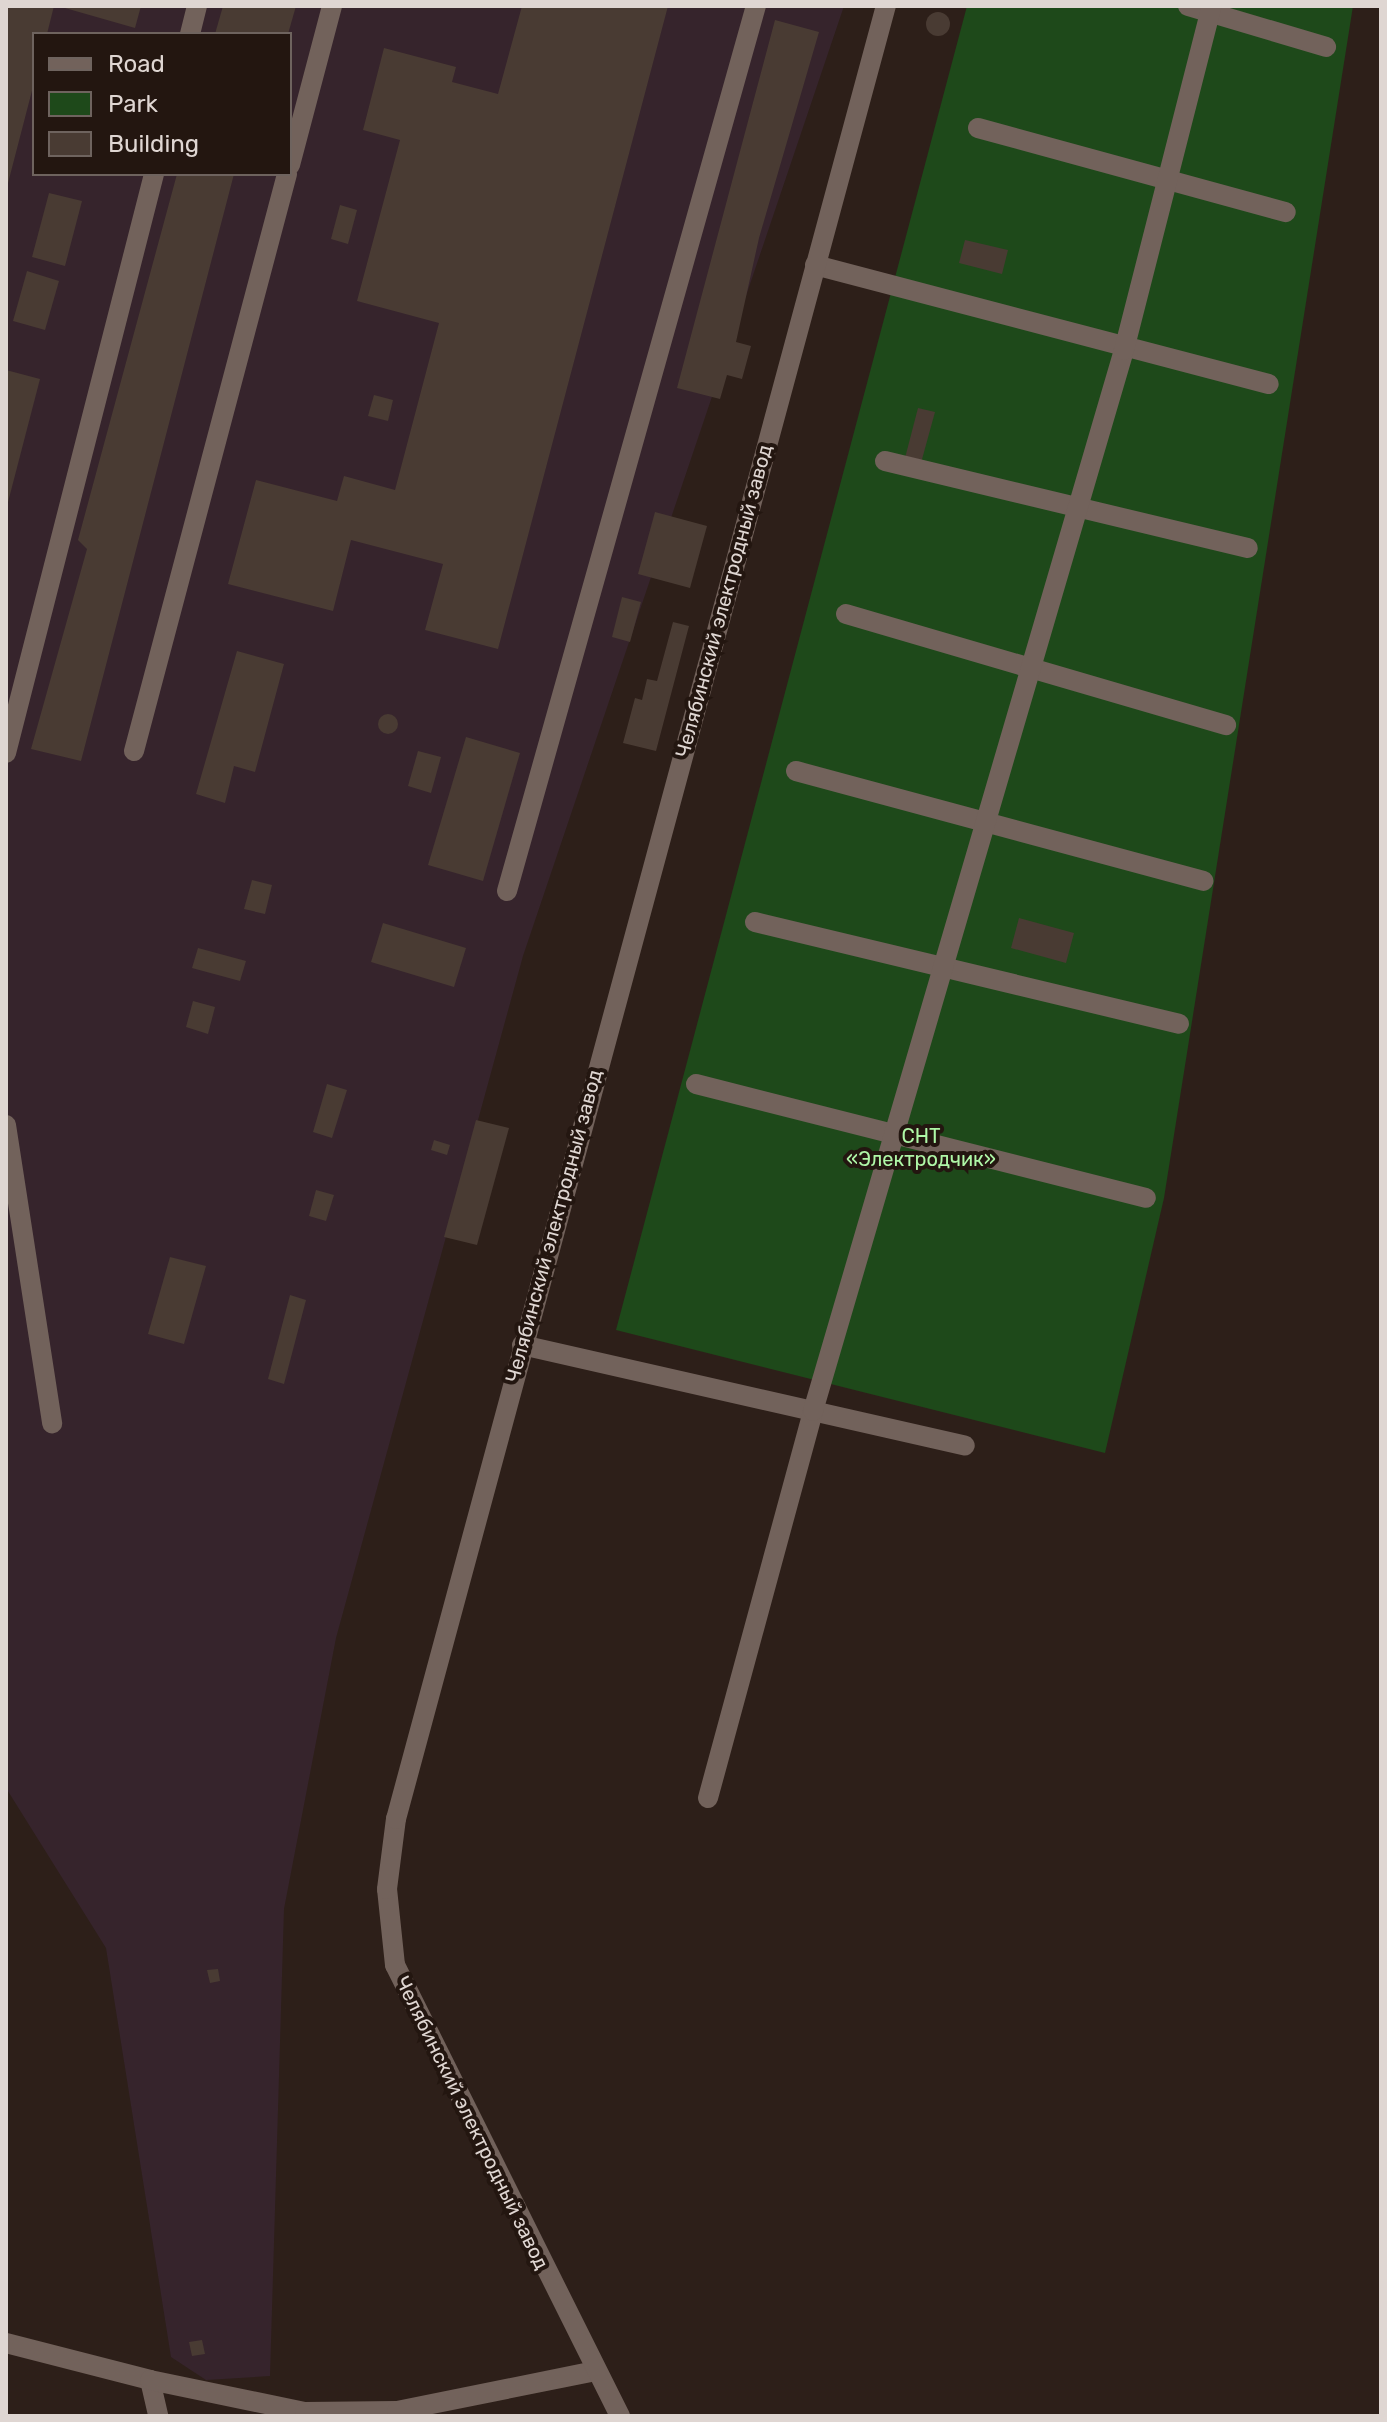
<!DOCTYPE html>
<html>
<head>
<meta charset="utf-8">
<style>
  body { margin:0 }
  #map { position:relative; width:1387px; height:2422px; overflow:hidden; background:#2d1f19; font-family:Rubik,sans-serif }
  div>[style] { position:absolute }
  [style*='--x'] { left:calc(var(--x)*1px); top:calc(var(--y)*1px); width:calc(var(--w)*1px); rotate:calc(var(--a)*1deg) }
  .industrial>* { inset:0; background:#36242c }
  .green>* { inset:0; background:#1e491a }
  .building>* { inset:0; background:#493b33 }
  .round { border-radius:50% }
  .minor>* { height:20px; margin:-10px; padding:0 10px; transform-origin:10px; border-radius:10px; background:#72625b }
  span { translate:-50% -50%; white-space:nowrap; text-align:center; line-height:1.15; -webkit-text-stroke:8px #231610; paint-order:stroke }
  .street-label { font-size:20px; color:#dfd6d2 }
  .park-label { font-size:20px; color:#aff7a7 }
  .frame { position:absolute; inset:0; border:8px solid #dfd6d2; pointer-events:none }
  .legend { position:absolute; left:32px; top:32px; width:260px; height:144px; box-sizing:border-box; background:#231610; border:2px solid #6e635e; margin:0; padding:10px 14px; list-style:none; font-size:24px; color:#dfd6d2 }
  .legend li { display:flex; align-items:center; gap:16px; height:40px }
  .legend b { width:40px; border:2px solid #6e635e }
</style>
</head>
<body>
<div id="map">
  <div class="industrial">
    <div style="clip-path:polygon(evenodd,6px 6px,844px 6px,523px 956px,336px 1638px,284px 1909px,270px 2376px,206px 2380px,171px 2357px,106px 1948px,6px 1788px,6px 6px,34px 34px,290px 34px,290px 174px,34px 174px,34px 34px)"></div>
  </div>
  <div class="green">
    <div style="clip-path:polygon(967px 6px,1353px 6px,1164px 1198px,1105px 1453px,616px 1330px)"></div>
  </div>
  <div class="building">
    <div style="clip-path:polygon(6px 6px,54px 6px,47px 34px,34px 34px,34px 83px,7px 187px)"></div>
    <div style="clip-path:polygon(58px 6px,141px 6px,135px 28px)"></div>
    <div style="clip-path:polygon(223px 6px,296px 6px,288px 34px,215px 34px)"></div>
    <div style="clip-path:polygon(522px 6px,668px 6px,498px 649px,425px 630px,443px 564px,351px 540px,333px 611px,228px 584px,256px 480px,337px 501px,344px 476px,395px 490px,439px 323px,357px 301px,400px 140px,363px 130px,384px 48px,456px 67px,452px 82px,498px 94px)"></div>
    <div class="round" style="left:926px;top:12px;width:24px;height:24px"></div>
    <div style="clip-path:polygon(775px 20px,819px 32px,759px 238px,736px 342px,751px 346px,742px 379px,727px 375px,720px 399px,677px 388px)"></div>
    <div style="clip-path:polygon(177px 174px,234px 174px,81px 761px,31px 749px,87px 549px,78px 540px)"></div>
    <div style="clip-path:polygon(49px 193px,82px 201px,65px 266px,32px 257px)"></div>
    <div style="clip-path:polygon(340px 205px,357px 210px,348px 244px,331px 239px)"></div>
    <div style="clip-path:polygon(965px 240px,1008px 250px,1002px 274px,959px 263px)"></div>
    <div style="clip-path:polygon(27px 271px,59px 281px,45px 330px,13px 321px)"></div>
    <div style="clip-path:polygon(6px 370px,40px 379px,7px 506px,6px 506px)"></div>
    <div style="clip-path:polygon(374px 395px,393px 400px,388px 421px,368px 416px)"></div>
    <div style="clip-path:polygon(918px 408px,935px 412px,921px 463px,905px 458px)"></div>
    <div style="clip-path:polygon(655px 512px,707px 526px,690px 588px,638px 574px)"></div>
    <div style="clip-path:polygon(622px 597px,641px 602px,630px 642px,612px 637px)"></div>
    <div style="clip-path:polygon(673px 622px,689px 626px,656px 751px,623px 743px,635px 698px,642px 700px,647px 679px,657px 681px)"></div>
    <div style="clip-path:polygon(237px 651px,284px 664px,255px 772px,234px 766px,225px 803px,196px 794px)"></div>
    <div class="round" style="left:378px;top:714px;width:20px;height:20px"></div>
    <div style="clip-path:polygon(466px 737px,520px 753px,483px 881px,428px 865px)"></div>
    <div style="clip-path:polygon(418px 751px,441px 757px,431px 793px,408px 786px)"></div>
    <div style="clip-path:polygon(252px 880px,272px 885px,265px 914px,244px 909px)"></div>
    <div style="clip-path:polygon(1019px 918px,1074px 933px,1066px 963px,1011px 948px)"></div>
    <div style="clip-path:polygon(383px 923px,466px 948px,454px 987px,371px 962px)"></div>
    <div style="clip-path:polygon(198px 948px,246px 961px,240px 981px,192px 968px)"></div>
    <div style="clip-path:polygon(193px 1001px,215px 1007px,208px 1034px,186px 1027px)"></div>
    <div style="clip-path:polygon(327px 1084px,347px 1090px,332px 1138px,313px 1132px)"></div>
    <div style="clip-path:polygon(476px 1120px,509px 1128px,477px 1245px,444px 1237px)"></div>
    <div style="clip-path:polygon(434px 1140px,450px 1145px,447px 1155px,431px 1150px)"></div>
    <div style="clip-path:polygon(316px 1190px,334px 1195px,326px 1221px,309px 1216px)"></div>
    <div style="clip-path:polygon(170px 1257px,206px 1266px,184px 1344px,148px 1334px)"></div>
    <div style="clip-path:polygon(290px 1295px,306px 1300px,284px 1384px,268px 1379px)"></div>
    <div style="clip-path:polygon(218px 1969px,220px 1981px,210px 1983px,207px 1970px)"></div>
    <div style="clip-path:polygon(202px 2340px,205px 2354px,192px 2356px,189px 2342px)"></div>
  </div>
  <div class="minor">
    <div style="--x:1188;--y:6;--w:144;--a:16.5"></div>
    <div style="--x:190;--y:34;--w:29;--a:-76"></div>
    <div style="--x:978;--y:128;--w:319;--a:15.3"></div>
    <div style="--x:290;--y:165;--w:164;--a:-75.2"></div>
    <div style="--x:815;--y:265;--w:469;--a:14.7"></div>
    <div style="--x:885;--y:461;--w:373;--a:13.5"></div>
    <div style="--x:846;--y:614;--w:396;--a:16.3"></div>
    <div style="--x:134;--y:751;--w:597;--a:-75.15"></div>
    <div style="--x:6;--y:753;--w:598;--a:-75.66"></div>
    <div style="--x:796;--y:771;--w:422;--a:15.1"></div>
    <div style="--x:507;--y:891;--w:919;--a:-74.29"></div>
    <div style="--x:755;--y:922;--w:436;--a:13.5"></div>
    <div style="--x:696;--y:1084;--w:464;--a:14.2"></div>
    <div style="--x:6;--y:1125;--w:302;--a:81.2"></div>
    <div style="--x:522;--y:1345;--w:454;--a:12.8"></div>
    <div style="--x:708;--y:1798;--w:401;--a:-74.8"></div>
    <div style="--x:813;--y:1411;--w:1106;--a:-73.66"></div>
    <div style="--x:1124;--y:350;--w:355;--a:-75.7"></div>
    <div style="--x:6;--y:2343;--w:149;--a:14.4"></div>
    <div style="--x:150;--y:2380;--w:37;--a:77"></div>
    <div style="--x:150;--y:2380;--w:158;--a:11.7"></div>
    <div style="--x:305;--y:2412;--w:92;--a:-0.6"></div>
    <div style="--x:397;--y:2411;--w:203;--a:-11.4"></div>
    <div style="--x:620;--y:2416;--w:504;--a:-116.51"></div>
    <div style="--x:395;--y:1965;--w:76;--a:-96"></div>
    <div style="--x:387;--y:1889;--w:71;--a:-82.7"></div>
    <div style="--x:396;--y:1819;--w:1878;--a:-74.88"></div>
  </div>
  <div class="street-label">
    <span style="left:724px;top:601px;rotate:-75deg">Челябинский электродный завод</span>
    <span style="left:554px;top:1226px;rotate:-75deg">Челябинский электродный завод</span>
    <span style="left:472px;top:2123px;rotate:64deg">Челябинский электродный завод</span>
  </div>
  <div class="park-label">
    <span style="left:921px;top:1148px">СНТ<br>«Электродчик»</span>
  </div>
  <div class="frame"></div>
  <ul class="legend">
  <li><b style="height:10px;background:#72625b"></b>Road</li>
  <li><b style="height:22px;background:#1e491a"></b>Park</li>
  <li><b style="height:22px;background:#493b33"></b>Building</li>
  </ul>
</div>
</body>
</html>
